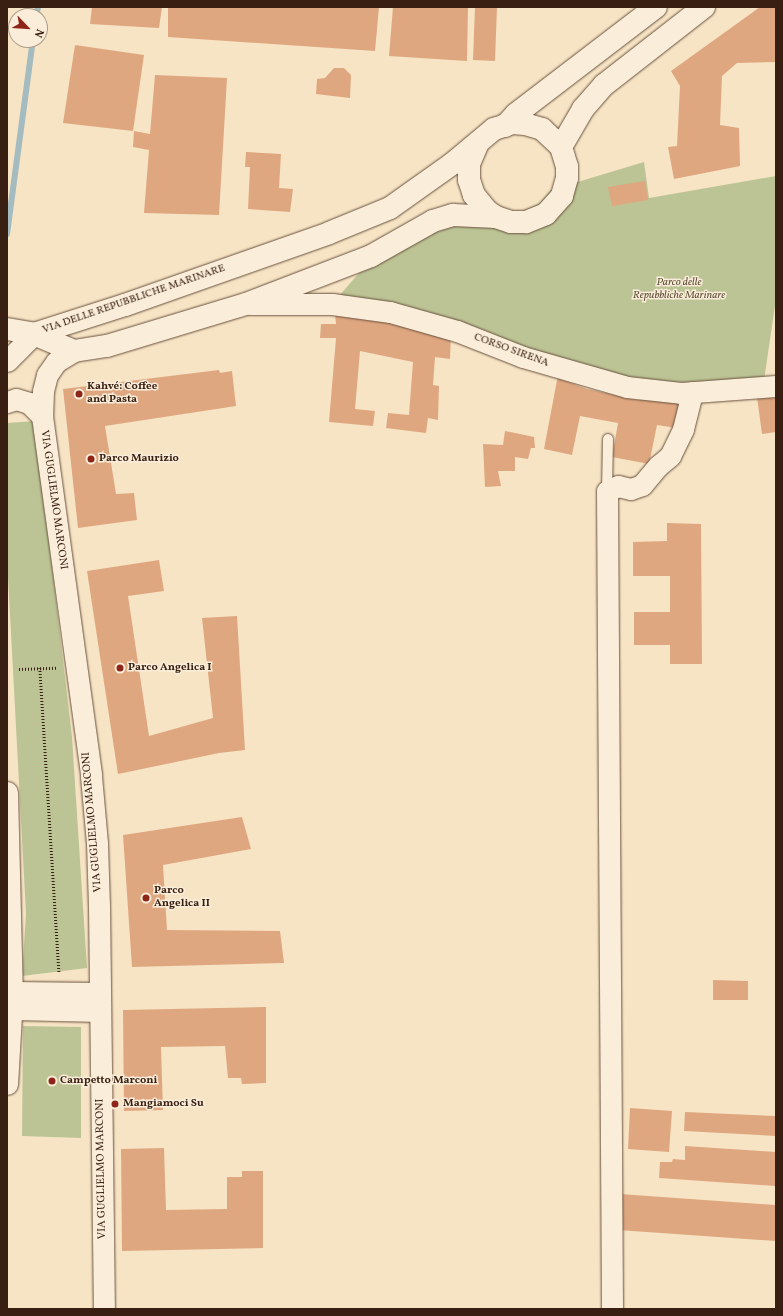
<!DOCTYPE html>
<html>
<head>
<meta charset="utf-8">
<style>
  body { margin:0 }
  #map { position:relative; width:783px; height:1316px; overflow:hidden; background:#f7e4c4; font-family:Vollkorn,serif }
  div>[style] { position:absolute }
  [style*='--x'] { left:calc(var(--x)*1px); top:calc(var(--y)*1px); width:calc(var(--w)*1px); rotate:calc(var(--a)*1deg) }
  .green>* { inset:0; background:#bcc495 }
  .stream>* { height:6px; margin:-3px; padding:0 3px; transform-origin:3px; border-radius:3px; background:#a4bbc0 }
  .building>* { inset:0; background:#dfa780 }
  .path>* { height:2.5px; margin-top:-1.25px; transform-origin:0; background:repeating-linear-gradient(90deg,#381f12 0 1px,transparent 0 3px) }
  .roads { filter:drop-shadow(0 0 1px #68503e) drop-shadow(0 0 1px #68503e) }
  .service>* { height:10px; margin:-5px; padding:0 5px; transform-origin:5px; border-radius:5px; background:#faedd9 }
  .minor>* { height:21px; margin:-10.5px; padding:0 10.5px; transform-origin:10.5px; border-radius:10.5px; background:#faedd9 }
  .secondary>* { height:22px; margin:-11px; padding:0 11px; transform-origin:11px; border-radius:11px; background:#faedd9 }
  .dots>* { width:11px; height:11px; translate:-50% -50%; box-sizing:border-box; border:2px solid #faedd9; border-radius:50% }
  span { translate:-50% -50%; white-space:nowrap; text-align:center; line-height:1.15; -webkit-text-stroke:3px #faedd9; paint-order:stroke }
  .park-label { font-size:11px; color:#605139; font-style:italic }
  .street-label { font-size:11px; color:#381f12 }
  .poi-label { font-size:11px; color:#381f12; font-weight:700 }
  .left { translate:0 -50%; text-align:left }
  .frame { position:absolute; inset:0; border:8px solid #381f12; pointer-events:none }
  .north { position:absolute; left:8px; top:8px; width:40px; height:40px; box-sizing:border-box; background:#faedd9; border:1px solid #ac9b89; border-radius:50%; rotate:115deg; font-size:11px; font-weight:700; line-height:16px; text-align:center; color:#381f12 }
  .north::after { content:''; display:block; margin:auto; width:14px; height:18px; background:#8f2418; clip-path:polygon(50% 0,100% 100%,50% 72%,0 100%) }
</style>
</head>
<body>
<div id="map">
  <div class="green">
    <div style="clip-path:polygon(644px 162px,649px 198px,776px 176px,776px 299px,763px 387px,627px 387px,332px 304px,359px 273px,429px 231px,456px 223px,493px 223px,539px 204px,551px 190px)"></div>
    <div style="clip-path:polygon(35px 421px,72px 737px,87px 968px,22px 976px,26px 914px,7px 558px,7px 423px)"></div>
    <div style="clip-path:polygon(23px 1026px,81px 1027px,81px 1138px,22px 1136px)"></div>
  </div>
  <div class="stream">
    <div style="--x:36;--y:16;--w:9;--a:-77"></div>
    <div style="--x:7;--y:234;--w:196;--a:-82.4"></div>
  </div>
  <div class="building">
    <div style="clip-path:polygon(92px 7px,162px 7px,159px 28px,90px 24px)"></div>
    <div style="clip-path:polygon(168px 7px,379px 7px,375px 51px,168px 37px)"></div>
    <div style="clip-path:polygon(393px 7px,468px 7px,467px 61px,389px 56px)"></div>
    <div style="clip-path:polygon(475px 7px,497px 7px,495px 61px,473px 60px)"></div>
    <div style="clip-path:polygon(760px 7px,776px 7px,776px 62px,737px 63px,722px 76px,720px 125px,739px 128px,740px 166px,674px 179px,668px 147px,677px 146px,680px 86px,671px 71px)"></div>
    <div style="clip-path:polygon(75px 45px,144px 55px,133px 131px,63px 123px)"></div>
    <div style="clip-path:polygon(334px 68px,344px 68px,351px 75px,350px 98px,316px 94px,317px 79px,325px 78px)"></div>
    <div style="clip-path:polygon(155px 75px,227px 78px,219px 215px,144px 213px,149px 150px,133px 147px,134px 131px,150px 134px)"></div>
    <div style="clip-path:polygon(246px 152px,281px 154px,279px 188px,293px 189px,290px 212px,248px 209px,250px 167px,245px 167px)"></div>
    <div style="clip-path:polygon(645px 181px,648px 200px,612px 206px,608px 187px)"></div>
    <div style="clip-path:polygon(335px 313px,433px 329px,451px 335px,450px 359px,435px 357px,433px 385px,439px 386px,438px 420px,428px 418px,426px 433px,386px 428px,388px 413px,409px 415px,413px 362px,360px 351px,355px 409px,375px 411px,373px 426px,329px 422px,336px 338px,320px 338px,321px 324px,336px 324px)"></div>
    <div style="clip-path:polygon(219px 370px,220px 373px,232px 371px,236px 406px,105px 426px,116px 494px,134px 493px,137px 520px,78px 528px,63px 389px)"></div>
    <div style="clip-path:polygon(558px 375px,563px 380px,587px 389px,638px 400px,680px 400px,676px 428px,657px 425px,649px 464px,612px 457px,618px 423px,580px 416px,572px 455px,544px 449px)"></div>
    <div style="clip-path:polygon(776px 394px,776px 432px,762px 434px,757px 397px)"></div>
    <div style="clip-path:polygon(505px 431px,534px 437px,535px 448px,531px 448px,528px 459px,515px 457px,515px 471px,498px 471px,501px 486px,485px 487px,483px 444px,503px 445px)"></div>
    <div style="clip-path:polygon(667px 523px,701px 524px,702px 664px,670px 664px,670px 645px,634px 645px,634px 612px,670px 612px,670px 576px,633px 576px,633px 542px,667px 541px)"></div>
    <div style="clip-path:polygon(159px 560px,164px 591px,128px 596px,149px 736px,213px 718px,202px 618px,237px 616px,245px 750px,219px 753px,118px 774px,87px 571px)"></div>
    <div style="clip-path:polygon(242px 817px,251px 849px,163px 865px,167px 930px,280px 931px,284px 963px,132px 967px,123px 835px)"></div>
    <div style="clip-path:polygon(713px 980px,748px 981px,748px 1000px,713px 1000px)"></div>
    <div style="clip-path:polygon(266px 1007px,266px 1083px,242px 1084px,241px 1078px,228px 1078px,225px 1046px,161px 1047px,163px 1110px,124px 1111px,123px 1010px)"></div>
    <div style="clip-path:polygon(630px 1108px,672px 1111px,669px 1152px,628px 1149px)"></div>
    <div style="clip-path:polygon(685px 1112px,776px 1116px,776px 1136px,684px 1131px)"></div>
    <div style="clip-path:polygon(685px 1146px,776px 1152px,776px 1186px,659px 1178px,660px 1162px,672px 1162px,673px 1159px,685px 1160px)"></div>
    <div style="clip-path:polygon(164px 1148px,166px 1210px,227px 1209px,227px 1177px,242px 1177px,242px 1171px,263px 1171px,263px 1248px,122px 1251px,121px 1149px)"></div>
    <div style="clip-path:polygon(620px 1194px,776px 1205px,776px 1241px,618px 1230px)"></div>
  </div>
  <div class="path">
    <div style="--x:40;--y:668;--w:306;--a:86.4"></div>
    <div style="--x:19;--y:669;--w:37;--a:-2"></div>
  </div>
  <div class="roads">
    <div class="service">
      <div style="--x:607;--y:491;--w:52;--a:-88.9"></div>
    </div>
    <div class="minor">
      <div style="--x:250;--y:304;--w:82;--a:0"></div>
      <div style="--x:332;--y:304;--w:59;--a:7.9"></div>
      <div style="--x:390;--y:312;--w:70;--a:15.8"></div>
      <div style="--x:457;--y:331;--w:71;--a:21.5"></div>
      <div style="--x:523;--y:357;--w:108;--a:16.1"></div>
      <div style="--x:627;--y:387;--w:54;--a:6.3"></div>
      <div style="--x:681;--y:393;--w:95;--a:-4.2"></div>
      <div style="--x:74;--y:351;--w:21;--a:149"></div>
      <div style="--x:56;--y:362;--w:16;--a:125"></div>
      <div style="--x:47;--y:375;--w:16;--a:104"></div>
      <div style="--x:43;--y:391;--w:25;--a:92"></div>
      <div style="--x:42;--y:416;--w:363;--a:82.2"></div>
      <div style="--x:91;--y:776;--w:67;--a:84.9"></div>
      <div style="--x:97;--y:843;--w:63;--a:88.2"></div>
      <div style="--x:99;--y:906;--w:403;--a:89.3"></div>
      <div style="--x:7;--y:361;--w:38;--a:-45"></div>
      <div style="--x:7;--y:402;--w:9;--a:-18"></div>
      <div style="--x:16;--y:399;--w:14;--a:17"></div>
      <div style="--x:29;--y:403;--w:18;--a:45"></div>
      <div style="--x:7;--y:792;--w:206;--a:88.6"></div>
      <div style="--x:12;--y:998;--w:86;--a:93.3"></div>
      <div style="--x:12;--y:992;--w:88;--a:0.7"></div>
      <div style="--x:12;--y:1009;--w:88;--a:1.3"></div>
      <div style="--x:612;--y:1309;--w:818;--a:-90.35"></div>
      <div style="--x:607;--y:491;--w:12;--a:-24"></div>
      <div style="--x:618;--y:486;--w:13;--a:13"></div>
      <div style="--x:631;--y:489;--w:12;--a:-20"></div>
      <div style="--x:642;--y:485;--w:25;--a:-50"></div>
      <div style="--x:658;--y:466;--w:16;--a:-40"></div>
      <div style="--x:670;--y:456;--w:30;--a:-64"></div>
      <div style="--x:683;--y:429;--w:38;--a:-76"></div>
    </div>
    <div class="secondary">
      <div style="--x:505;--y:126;--w:16;--a:-47"></div>
      <div style="--x:516;--y:114;--w:176;--a:-37.4"></div>
      <div style="--x:561;--y:147;--w:44;--a:-59.9"></div>
      <div style="--x:583;--y:109;--w:32;--a:-49"></div>
      <div style="--x:604;--y:85;--w:127;--a:-38"></div>
      <div style="--x:7;--y:329;--w:27;--a:10"></div>
      <div style="--x:34;--y:334;--w:43;--a:23"></div>
      <div style="--x:74;--y:351;--w:33;--a:-9"></div>
      <div style="--x:107;--y:346;--w:145;--a:-16.8"></div>
      <div style="--x:246;--y:304;--w:134;--a:-21"></div>
      <div style="--x:371;--y:256;--w:71;--a:-29.4"></div>
      <div style="--x:433;--y:221;--w:21;--a:-17"></div>
      <div style="--x:453;--y:215;--w:43;--a:2.7"></div>
      <div style="--x:34;--y:334;--w:96;--a:-17.7"></div>
      <div style="--x:125;--y:305;--w:216;--a:-19.4"></div>
      <div style="--x:329;--y:233;--w:66;--a:-22.3"></div>
      <div style="--x:390;--y:208;--w:76;--a:-35.4"></div>
      <div style="--x:452;--y:164;--w:55;--a:-39.8"></div>
      <div style="--x:494;--y:129;--w:20;--a:-18"></div>
      <div style="--x:513;--y:123;--w:12;--a:5"></div>
      <div style="--x:525;--y:124;--w:18;--a:16"></div>
      <div style="--x:542;--y:129;--w:26;--a:43"></div>
      <div style="--x:561;--y:147;--w:21;--a:73"></div>
      <div style="--x:567;--y:167;--w:11;--a:90"></div>
      <div style="--x:567;--y:178;--w:19;--a:106"></div>
      <div style="--x:562;--y:196;--w:24;--a:132"></div>
      <div style="--x:546;--y:214;--w:22;--a:158"></div>
      <div style="--x:526;--y:222;--w:15;--a:180"></div>
      <div style="--x:511;--y:222;--w:16;--a:-162"></div>
      <div style="--x:496;--y:217;--w:11;--a:-146"></div>
      <div style="--x:487;--y:211;--w:21;--a:-129"></div>
      <div style="--x:474;--y:195;--w:16;--a:-108"></div>
      <div style="--x:469;--y:180;--w:16;--a:-90"></div>
      <div style="--x:469;--y:164;--w:23;--a:-67"></div>
    </div>
  </div>
  <div class="dots">
    <div style="left:79px;top:394px;background:#8f2418"></div>
    <div style="left:91px;top:459px;background:#8f2418"></div>
    <div style="left:120px;top:668px;background:#8f2418"></div>
    <div style="left:146px;top:898px;background:#8f2418"></div>
    <div style="left:52px;top:1081px;background:#8f2418"></div>
    <div style="left:115px;top:1104px;background:#8f2418"></div>
  </div>
  <div class="park-label">
    <span style="left:679px;top:290px">Parco delle<br>Repubbliche Marinare</span>
  </div>
  <div class="street-label">
    <span style="left:134px;top:300px;rotate:-19deg">VIA DELLE REPUBBLICHE MARINARE</span>
    <span style="left:511px;top:351px;rotate:20deg">CORSO SIRENA</span>
    <span style="left:53px;top:500px;rotate:82deg">VIA GUGLIELMO MARCONI</span>
    <span style="left:93px;top:822px;rotate:-95deg">VIA GUGLIELMO MARCONI</span>
    <span style="left:102px;top:1169px;rotate:-91deg">VIA GUGLIELMO MARCONI</span>
  </div>
  <div class="poi-label">
    <span class="left" style="left:87px;top:394px">Kahvé: Coffee<br>and Pasta</span>
    <span class="left" style="left:99px;top:459px">Parco Maurizio</span>
    <span class="left" style="left:128px;top:668px">Parco Angelica I</span>
    <span class="left" style="left:154px;top:898px">Parco<br>Angelica II</span>
    <span class="left" style="left:60px;top:1081px">Campetto Marconi</span>
    <span class="left" style="left:123px;top:1104px">Mangiamoci Su</span>
  </div>
  <div class="frame"></div>
  <div class="north">N</div>
</div>
</body>
</html>
